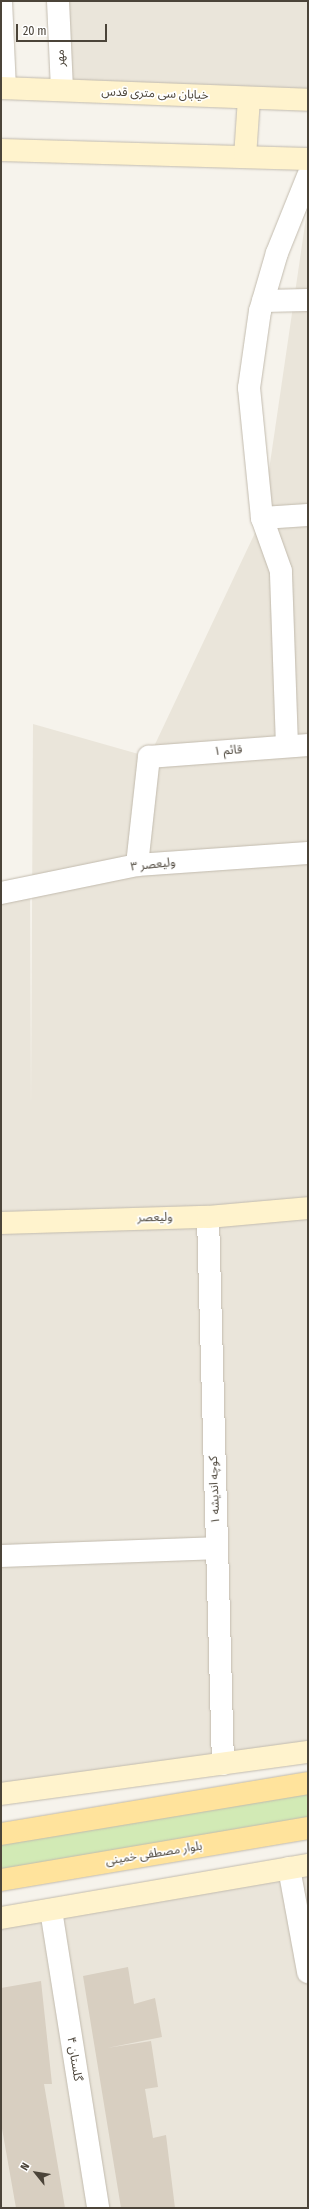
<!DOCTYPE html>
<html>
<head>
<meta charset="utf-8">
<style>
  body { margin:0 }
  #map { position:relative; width:309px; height:2209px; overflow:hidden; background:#f6f3ec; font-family:"Fira Sans Condensed","Noto Sans Arabic",sans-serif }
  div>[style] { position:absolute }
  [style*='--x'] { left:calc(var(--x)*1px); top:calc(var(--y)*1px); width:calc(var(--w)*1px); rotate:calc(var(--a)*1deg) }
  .residential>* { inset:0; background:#eae5da }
  .green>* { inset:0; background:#d2eab5 }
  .building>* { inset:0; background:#d8cfc1 }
  .roads { filter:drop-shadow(0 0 1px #c2bbae) drop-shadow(0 0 1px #c2bbae) }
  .minor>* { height:22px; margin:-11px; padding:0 11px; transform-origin:11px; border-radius:11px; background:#fff }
  .secondary>* { height:22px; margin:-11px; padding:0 11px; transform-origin:11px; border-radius:11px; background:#fff3cd }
  .primary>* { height:22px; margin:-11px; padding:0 11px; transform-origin:11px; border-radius:11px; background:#ffe39c }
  span { translate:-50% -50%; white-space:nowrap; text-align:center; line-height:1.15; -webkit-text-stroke:3.5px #fff; paint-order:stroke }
  .street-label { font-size:12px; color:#4b4439 }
  .frame { position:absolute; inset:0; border:2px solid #4b4439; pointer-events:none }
  .north { position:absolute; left:16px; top:2153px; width:40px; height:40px; -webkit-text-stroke:3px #fff; paint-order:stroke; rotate:300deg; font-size:11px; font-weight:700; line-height:16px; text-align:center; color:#4b4439 }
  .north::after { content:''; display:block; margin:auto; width:14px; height:18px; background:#4b4439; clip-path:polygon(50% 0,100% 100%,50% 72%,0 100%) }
  .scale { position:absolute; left:16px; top:24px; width:91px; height:18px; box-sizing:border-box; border:2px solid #4b4439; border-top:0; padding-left:5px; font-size:12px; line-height:14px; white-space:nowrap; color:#4b4439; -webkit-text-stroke:3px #fff; paint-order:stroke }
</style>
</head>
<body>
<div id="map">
  <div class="residential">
    <div style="clip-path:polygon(58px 1px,308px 1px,308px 100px,62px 90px)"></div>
    <div style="clip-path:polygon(308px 204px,308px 1747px,1px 1797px,1px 893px,30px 887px,31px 1106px,33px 724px,149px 757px,262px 518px)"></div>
    <div style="clip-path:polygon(308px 1866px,308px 2208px,1px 2208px,1px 1917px)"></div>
  </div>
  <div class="green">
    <div style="clip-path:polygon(308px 1793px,308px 1825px,1px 1875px,1px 1843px)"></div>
  </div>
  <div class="building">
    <div style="clip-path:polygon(128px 1967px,134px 2004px,155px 1998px,162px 2037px,107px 2048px,151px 2041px,158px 2087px,145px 2089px,153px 2138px,166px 2135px,175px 2208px,121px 2208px,83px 1976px)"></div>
    <div style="clip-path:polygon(41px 1981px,52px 2084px,44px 2084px,65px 2208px,16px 2208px,1px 2123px,1px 1988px)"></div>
  </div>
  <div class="roads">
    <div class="minor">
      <div style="--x:1;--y:1;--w:87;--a:87.4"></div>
      <div style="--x:58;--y:1;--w:89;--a:87.4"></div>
      <div style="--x:263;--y:301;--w:45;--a:-1.3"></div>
      <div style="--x:262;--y:518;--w:46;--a:-3.7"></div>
      <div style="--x:287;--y:746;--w:175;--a:-92"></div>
      <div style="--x:281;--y:571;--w:56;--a:-109.7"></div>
      <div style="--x:262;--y:518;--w:131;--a:-95.7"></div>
      <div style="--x:249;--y:388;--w:78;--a:-81.9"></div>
      <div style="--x:260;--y:311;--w:60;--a:-73.7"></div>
      <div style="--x:277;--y:253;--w:83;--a:-68.1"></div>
      <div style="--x:137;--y:865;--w:109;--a:-83.7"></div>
      <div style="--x:149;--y:757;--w:159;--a:-4.3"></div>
      <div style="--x:1;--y:893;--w:139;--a:-11.6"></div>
      <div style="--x:137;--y:865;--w:171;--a:-4"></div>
      <div style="--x:208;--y:1217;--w:547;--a:88.43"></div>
      <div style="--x:1;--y:1556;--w:216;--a:-2.1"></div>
      <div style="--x:289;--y:1868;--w:106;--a:79.6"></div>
      <div style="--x:51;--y:1910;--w:302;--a:81"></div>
    </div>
    <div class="secondary">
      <div style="--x:1;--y:88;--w:307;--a:2.2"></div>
      <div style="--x:1;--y:150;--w:307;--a:1.7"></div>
      <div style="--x:245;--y:157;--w:59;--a:-86.1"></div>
      <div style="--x:1;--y:1223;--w:207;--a:-1.7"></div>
      <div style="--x:208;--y:1217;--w:100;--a:-5.1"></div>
      <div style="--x:1;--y:1794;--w:310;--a:-7.8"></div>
      <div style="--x:1;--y:1918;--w:312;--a:-9.8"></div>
    </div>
    <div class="primary">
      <div style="--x:1;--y:1834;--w:311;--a:-9.4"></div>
      <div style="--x:1;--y:1880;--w:311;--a:-9.6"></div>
    </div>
  </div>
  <div class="street-label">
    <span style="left:61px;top:58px;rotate:-93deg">مهر</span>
    <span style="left:155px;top:94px;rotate:2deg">خیابان سی متری قدس</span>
    <span style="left:228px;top:751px;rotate:-4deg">قائم ۱</span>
    <span style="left:153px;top:865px;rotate:-6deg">ولیعصر ۳</span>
    <span style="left:155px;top:1218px;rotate:-1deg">ولیعصر</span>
    <span style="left:215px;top:1490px;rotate:-92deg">کوچه اندیشه ۱</span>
    <span style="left:154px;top:1854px;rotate:-9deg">بلوار مصطفی خمینی</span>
    <span style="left:74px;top:2059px;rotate:81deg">گلستان ۴</span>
  </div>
  <div class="frame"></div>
  <div class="north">N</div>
  <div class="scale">20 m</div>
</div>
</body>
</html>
